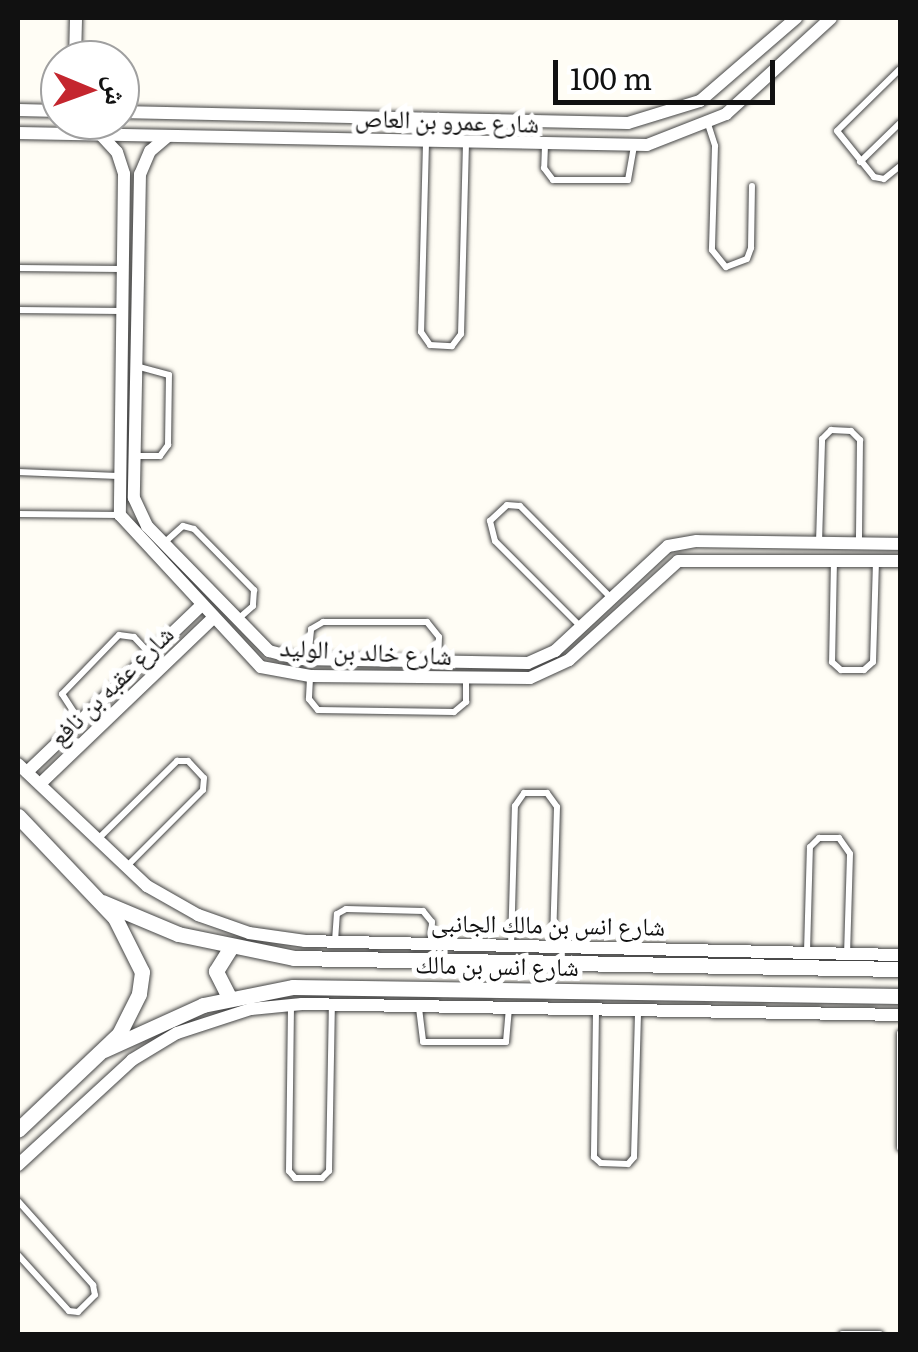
<!DOCTYPE html>
<html>
<head>
<meta charset="utf-8">
<style>
  body { margin:0 }
  #map { position:relative; width:918px; height:1352px; overflow:hidden; background:#fffdf5; font-family:Literata,"Noto Naskh Arabic",serif }
  div>[style] { position:absolute }
  [style*='--x'] { left:calc(var(--x)*1px); top:calc(var(--y)*1px); width:calc(var(--w)*1px); rotate:calc(var(--a)*1deg) }
  .roads { filter:drop-shadow(0 0 2px #444) drop-shadow(0 0 2px #444) }
  .service>* { height:6px; margin:-3px; padding:0 3px; transform-origin:3px; border-radius:3px; background:#fff }
  .minor>* { height:12px; margin:-6px; padding:0 6px; transform-origin:6px; border-radius:6px; background:#fff }
  .tertiary>* { height:15px; margin:-7.5px; padding:0 7.5px; transform-origin:7.5px; border-radius:7.5px; background:#fff }
  span { translate:-50% -50%; white-space:nowrap; text-align:center; line-height:1.15; -webkit-text-stroke:10px #fff; paint-order:stroke }
  .street-label { font-size:25px; color:#111 }
  .frame { position:absolute; inset:0; border:20px solid #111; pointer-events:none }
  .north { position:absolute; left:40px; top:40px; width:100px; height:100px; box-sizing:border-box; background:#fff; border:2px solid #a0a0a0; border-radius:50%; rotate:91deg; font-size:28px; font-weight:700; line-height:40px; text-align:center; color:#111 }
  .north::after { content:''; display:block; margin:auto; width:35px; height:45px; background:#c4262e; clip-path:polygon(50% 0,100% 100%,50% 72%,0 100%) }
  .scale { position:absolute; left:553px; top:60px; width:222px; height:45px; box-sizing:border-box; border:5px solid #111; border-top:0; padding-left:12px; font-size:30px; line-height:35px; white-space:nowrap; color:#111; -webkit-text-stroke:8px #fff; paint-order:stroke }
</style>
</head>
<body>
<div id="map">
  <div class="roads">
    <div class="service">
      <div style="--x:900;--y:69;--w:88;--a:135.5"></div>
      <div style="--x:837;--y:131;--w:59;--a:51.2"></div>
      <div style="--x:874;--y:177;--w:10;--a:11"></div>
      <div style="--x:884;--y:179;--w:21;--a:-39"></div>
      <div style="--x:708;--y:124;--w:23;--a:72"></div>
      <div style="--x:715;--y:146;--w:104;--a:91.7"></div>
      <div style="--x:712;--y:250;--w:22;--a:51"></div>
      <div style="--x:726;--y:267;--w:22;--a:-21"></div>
      <div style="--x:747;--y:259;--w:12;--a:-70"></div>
      <div style="--x:751;--y:248;--w:62;--a:-89.1"></div>
      <div style="--x:426;--y:143;--w:189;--a:91.5"></div>
      <div style="--x:421;--y:332;--w:16;--a:55"></div>
      <div style="--x:430;--y:345;--w:22;--a:3"></div>
      <div style="--x:452;--y:346;--w:15;--a:-53"></div>
      <div style="--x:461;--y:334;--w:191;--a:-88.5"></div>
      <div style="--x:545;--y:145;--w:23;--a:92"></div>
      <div style="--x:544;--y:168;--w:15;--a:53"></div>
      <div style="--x:553;--y:180;--w:75;--a:0"></div>
      <div style="--x:628;--y:180;--w:34;--a:-80"></div>
      <div style="--x:860;--y:162;--w:56;--a:-44.3"></div>
      <div style="--x:18;--y:268;--w:103;--a:0.6"></div>
      <div style="--x:18;--y:310;--w:103;--a:0.6"></div>
      <div style="--x:135;--y:456;--w:25;--a:0"></div>
      <div style="--x:160;--y:456;--w:14;--a:-54"></div>
      <div style="--x:168;--y:445;--w:70;--a:-89.2"></div>
      <div style="--x:169;--y:375;--w:31;--a:-165"></div>
      <div style="--x:18;--y:472;--w:100;--a:2.3"></div>
      <div style="--x:18;--y:514;--w:102;--a:0.6"></div>
      <div style="--x:165;--y:542;--w:24;--a:-42"></div>
      <div style="--x:183;--y:526;--w:11;--a:15"></div>
      <div style="--x:194;--y:529;--w:86;--a:45.5"></div>
      <div style="--x:254;--y:590;--w:16;--a:94"></div>
      <div style="--x:253;--y:606;--w:20;--a:139"></div>
      <div style="--x:819;--y:543;--w:104;--a:-88.3"></div>
      <div style="--x:822;--y:439;--w:13;--a:-45"></div>
      <div style="--x:831;--y:430;--w:20;--a:3"></div>
      <div style="--x:851;--y:431;--w:13;--a:45"></div>
      <div style="--x:860;--y:440;--w:102;--a:90.6"></div>
      <div style="--x:834;--y:560;--w:102;--a:91.1"></div>
      <div style="--x:832;--y:662;--w:12;--a:42"></div>
      <div style="--x:841;--y:670;--w:23;--a:0"></div>
      <div style="--x:864;--y:670;--w:12;--a:-42"></div>
      <div style="--x:873;--y:662;--w:99;--a:-88.3"></div>
      <div style="--x:580;--y:626;--w:120;--a:-135"></div>
      <div style="--x:495;--y:541;--w:21;--a:-104"></div>
      <div style="--x:490;--y:521;--w:23;--a:-43"></div>
      <div style="--x:507;--y:505;--w:13;--a:4"></div>
      <div style="--x:520;--y:506;--w:128;--a:45.3"></div>
      <div style="--x:308;--y:659;--w:30;--a:-84"></div>
      <div style="--x:311;--y:629;--w:14;--a:-30"></div>
      <div style="--x:323;--y:622;--w:104;--a:0"></div>
      <div style="--x:427;--y:622;--w:19;--a:51"></div>
      <div style="--x:439;--y:637;--w:23;--a:92"></div>
      <div style="--x:310;--y:678;--w:21;--a:93"></div>
      <div style="--x:309;--y:699;--w:14;--a:51"></div>
      <div style="--x:318;--y:710;--w:136;--a:0.8"></div>
      <div style="--x:454;--y:712;--w:16;--a:-40"></div>
      <div style="--x:466;--y:702;--w:23;--a:-90"></div>
      <div style="--x:79;--y:720;--w:31;--a:-123"></div>
      <div style="--x:62;--y:694;--w:82;--a:-46"></div>
      <div style="--x:119;--y:635;--w:15;--a:8"></div>
      <div style="--x:134;--y:637;--w:23;--a:47"></div>
      <div style="--x:99;--y:838;--w:110;--a:-44.6"></div>
      <div style="--x:177;--y:761;--w:11;--a:0"></div>
      <div style="--x:188;--y:761;--w:23;--a:47"></div>
      <div style="--x:204;--y:778;--w:12;--a:95"></div>
      <div style="--x:203;--y:790;--w:110;--a:135"></div>
      <div style="--x:335;--y:941;--w:27;--a:-86"></div>
      <div style="--x:337;--y:914;--w:10;--a:-29"></div>
      <div style="--x:346;--y:909;--w:77;--a:1.5"></div>
      <div style="--x:423;--y:911;--w:14;--a:51"></div>
      <div style="--x:432;--y:922;--w:20;--a:93"></div>
      <div style="--x:511;--y:946;--w:140;--a:-88.4"></div>
      <div style="--x:515;--y:806;--w:16;--a:-55"></div>
      <div style="--x:524;--y:793;--w:23;--a:0"></div>
      <div style="--x:547;--y:793;--w:17;--a:54"></div>
      <div style="--x:557;--y:807;--w:138;--a:91.7"></div>
      <div style="--x:807;--y:952;--w:105;--a:-88.4"></div>
      <div style="--x:810;--y:847;--w:13;--a:-45"></div>
      <div style="--x:819;--y:838;--w:20;--a:0"></div>
      <div style="--x:839;--y:838;--w:19;--a:55"></div>
      <div style="--x:850;--y:854;--w:99;--a:91.7"></div>
      <div style="--x:291;--y:1006;--w:165;--a:90.7"></div>
      <div style="--x:289;--y:1171;--w:9;--a:49"></div>
      <div style="--x:295;--y:1178;--w:27;--a:0"></div>
      <div style="--x:322;--y:1178;--w:10;--a:-45"></div>
      <div style="--x:329;--y:1171;--w:166;--a:-89"></div>
      <div style="--x:419;--y:1008;--w:34;--a:83"></div>
      <div style="--x:423;--y:1042;--w:83;--a:0"></div>
      <div style="--x:506;--y:1042;--w:33;--a:-85"></div>
      <div style="--x:596;--y:1011;--w:146;--a:90.8"></div>
      <div style="--x:594;--y:1157;--w:9;--a:41"></div>
      <div style="--x:601;--y:1163;--w:27;--a:2"></div>
      <div style="--x:628;--y:1164;--w:9;--a:-49"></div>
      <div style="--x:634;--y:1157;--w:145;--a:-88.4"></div>
      <div style="--x:900;--y:1033;--w:115;--a:90"></div>
      <div style="--x:18;--y:1201;--w:113;--a:48.2"></div>
      <div style="--x:93;--y:1285;--w:10;--a:79"></div>
      <div style="--x:95;--y:1295;--w:24;--a:135"></div>
      <div style="--x:78;--y:1312;--w:9;--a:-174"></div>
      <div style="--x:69;--y:1311;--w:76;--a:-132.3"></div>
      <div style="--x:842;--y:1334;--w:38;--a:0"></div>
    </div>
    <div class="minor">
      <div style="--x:75;--y:60;--w:42;--a:-88.6"></div>
      <div style="--x:18;--y:110;--w:42;--a:1.4"></div>
      <div style="--x:120;--y:112;--w:508;--a:1.24"></div>
      <div style="--x:628;--y:123;--w:75;--a:-17"></div>
      <div style="--x:700;--y:101;--w:127;--a:-40.8"></div>
      <div style="--x:18;--y:133;--w:629;--a:1.09"></div>
      <div style="--x:647;--y:145;--w:85;--a:-21.4"></div>
      <div style="--x:726;--y:114;--w:142;--a:-42.4"></div>
      <div style="--x:101;--y:135;--w:23;--a:47"></div>
      <div style="--x:117;--y:152;--w:23;--a:72"></div>
      <div style="--x:124;--y:174;--w:341;--a:90.7"></div>
      <div style="--x:120;--y:515;--w:207;--a:47.2"></div>
      <div style="--x:261;--y:667;--w:50;--a:10.4"></div>
      <div style="--x:310;--y:676;--w:220;--a:0.5"></div>
      <div style="--x:530;--y:678;--w:43;--a:-24.8"></div>
      <div style="--x:569;--y:660;--w:147;--a:-42.2"></div>
      <div style="--x:678;--y:561;--w:222;--a:0"></div>
      <div style="--x:168;--y:136;--w:23;--a:140"></div>
      <div style="--x:150;--y:151;--w:25;--a:113"></div>
      <div style="--x:140;--y:174;--w:324;--a:91.1"></div>
      <div style="--x:134;--y:498;--w:31;--a:65"></div>
      <div style="--x:147;--y:526;--w:175;--a:45.7"></div>
      <div style="--x:269;--y:651;--w:31;--a:15"></div>
      <div style="--x:299;--y:659;--w:229;--a:1"></div>
      <div style="--x:528;--y:663;--w:30;--a:-24"></div>
      <div style="--x:555;--y:651;--w:154;--a:-42.9"></div>
      <div style="--x:668;--y:546;--w:29;--a:-10"></div>
      <div style="--x:697;--y:541;--w:203;--a:0.8"></div>
      <div style="--x:18;--y:764;--w:178;--a:43.4"></div>
      <div style="--x:147;--y:886;--w:59;--a:29.6"></div>
      <div style="--x:198;--y:915;--w:54;--a:19.4"></div>
      <div style="--x:249;--y:933;--w:57;--a:8.1"></div>
      <div style="--x:305;--y:941;--w:595;--a:1.35"></div>
      <div style="--x:27;--y:772;--w:240;--a:-43.7"></div>
      <div style="--x:40;--y:784;--w:240;--a:-43.8"></div>
      <div style="--x:18;--y:1165;--w:155;--a:-42.6"></div>
      <div style="--x:132;--y:1060;--w:52;--a:-31"></div>
      <div style="--x:177;--y:1033;--w:78;--a:-18"></div>
      <div style="--x:251;--y:1009;--w:51;--a:-5.6"></div>
      <div style="--x:302;--y:1004;--w:598;--a:1.05"></div>
    </div>
    <div class="tertiary">
      <div style="--x:18;--y:816;--w:141;--a:46.4"></div>
      <div style="--x:115;--y:918;--w:60;--a:63.4"></div>
      <div style="--x:142;--y:972;--w:22;--a:98"></div>
      <div style="--x:139;--y:994;--w:45;--a:116.6"></div>
      <div style="--x:119;--y:1034;--w:139;--a:136.5"></div>
      <div style="--x:102;--y:902;--w:82;--a:22.8"></div>
      <div style="--x:178;--y:934;--w:118;--a:11.7"></div>
      <div style="--x:294;--y:958;--w:606;--a:1.04"></div>
      <div style="--x:229;--y:997;--w:29;--a:-117"></div>
      <div style="--x:216;--y:971;--w:28;--a:-58"></div>
      <div style="--x:104;--y:1050;--w:109;--a:-24.4"></div>
      <div style="--x:203;--y:1005;--w:92;--a:-11.3"></div>
      <div style="--x:293;--y:987;--w:607;--a:0.85"></div>
    </div>
  </div>
  <div class="street-label">
    <span style="left:447px;top:120px;rotate:2deg">شارع عمرو بن العاص</span>
    <span style="left:366px;top:651px;rotate:3deg">شارع خالد بن الوليد</span>
    <span style="left:111px;top:685px;rotate:-44deg">شارع عقبه بن نافع</span>
    <span style="left:548px;top:924px;rotate:1deg">شارع انس بن مالك الجانبى</span>
    <span style="left:497px;top:965px;rotate:1deg">شارع انس بن مالك</span>
  </div>
  <div class="frame"></div>
  <div class="north">ش</div>
  <div class="scale">100 m</div>
</div>
</body>
</html>
